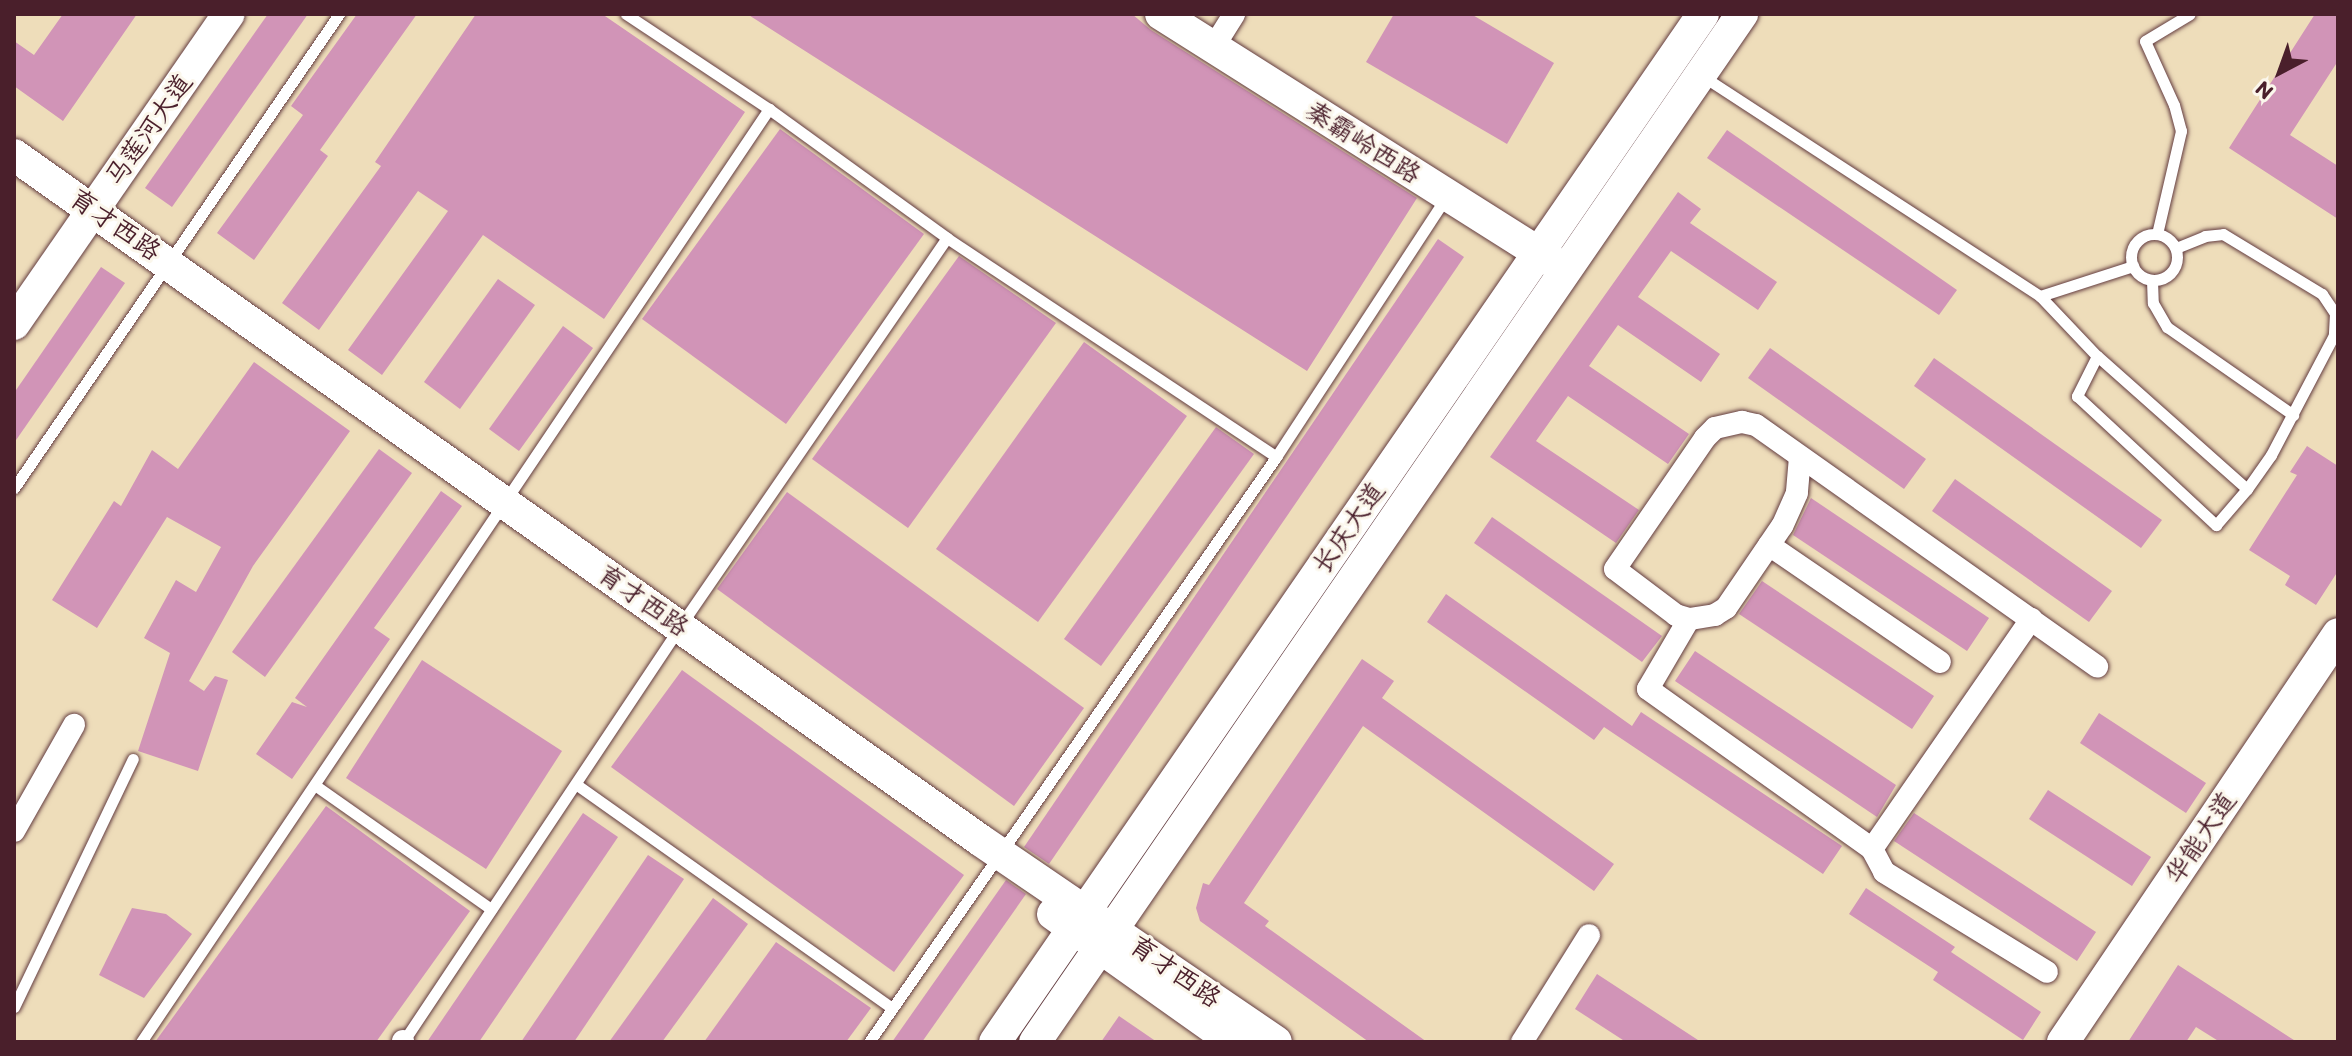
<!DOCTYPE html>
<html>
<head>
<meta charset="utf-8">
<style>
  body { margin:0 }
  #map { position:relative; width:2352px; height:1056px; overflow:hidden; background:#eeddba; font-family:Itim,"LXGW WenKai TC",sans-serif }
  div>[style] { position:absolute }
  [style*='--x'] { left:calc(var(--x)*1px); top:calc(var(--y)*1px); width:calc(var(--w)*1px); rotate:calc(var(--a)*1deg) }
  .building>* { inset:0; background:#d194b7 }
  .roads { filter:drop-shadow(0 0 2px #633c40) drop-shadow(0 0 2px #633c40) }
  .lane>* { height:11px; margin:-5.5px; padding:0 5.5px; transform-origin:5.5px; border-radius:5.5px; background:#fff }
  .lane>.ring { margin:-5.5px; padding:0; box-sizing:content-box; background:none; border:11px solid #fff; border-radius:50% }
  .street>* { height:22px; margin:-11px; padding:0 11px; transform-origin:11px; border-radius:11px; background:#fff }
  .secondary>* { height:32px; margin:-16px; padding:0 16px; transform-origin:16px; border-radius:16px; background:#fff }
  span { translate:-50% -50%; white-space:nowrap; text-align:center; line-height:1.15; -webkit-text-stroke:6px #fbf7ec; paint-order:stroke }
  .street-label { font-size:26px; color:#4a1f2b }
  .frame { position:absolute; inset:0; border:16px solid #4a1f2b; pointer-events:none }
  .north { position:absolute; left:2240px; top:32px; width:80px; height:80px; -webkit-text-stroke:6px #fbf7ec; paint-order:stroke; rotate:221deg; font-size:22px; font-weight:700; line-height:32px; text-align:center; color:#4a1f2b }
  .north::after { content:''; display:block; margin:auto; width:28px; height:36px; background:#4a1f2b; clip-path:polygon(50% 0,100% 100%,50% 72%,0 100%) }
</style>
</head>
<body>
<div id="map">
  <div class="building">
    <div style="clip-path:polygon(63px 14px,137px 14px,63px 121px,14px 86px,14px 41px,34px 55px)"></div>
    <div style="clip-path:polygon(268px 14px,308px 14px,172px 207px,145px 188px)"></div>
    <div style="clip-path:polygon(357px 14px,417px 14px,320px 150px,328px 156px,254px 260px,217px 233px,303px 115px,291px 106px)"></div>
    <div style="clip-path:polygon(476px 14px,602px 14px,745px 112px,604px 319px,483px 235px,382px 375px,348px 350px,448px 211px,418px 191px,319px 330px,282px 303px,381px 166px,375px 162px)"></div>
    <div style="clip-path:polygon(747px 14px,1132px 14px,1151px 30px,1417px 198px,1307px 371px)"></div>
    <div style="clip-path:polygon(1394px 14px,1471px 14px,1554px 63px,1507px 144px,1366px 62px)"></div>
    <div style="clip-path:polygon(2315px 14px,2338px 14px,2338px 61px,2290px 135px,2338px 166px,2338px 219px,2229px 148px)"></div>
    <div style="clip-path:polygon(780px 129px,924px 234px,786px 424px,642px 319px)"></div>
    <div style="clip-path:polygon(1727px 130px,1957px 290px,1939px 315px,1707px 158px)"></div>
    <div style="clip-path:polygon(1678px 192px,1701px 209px,1690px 223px,1777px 282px,1758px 310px,1671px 251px,1638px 297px,1720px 354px,1701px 382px,1618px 325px,1589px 366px,1689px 434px,1668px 464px,1568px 396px,1536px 441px,1639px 510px,1616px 543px,1490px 457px)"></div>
    <div style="clip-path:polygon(1438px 239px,1464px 257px,1049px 864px,1024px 847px)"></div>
    <div style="clip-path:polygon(959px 256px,1056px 323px,908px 528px,812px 459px)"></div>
    <div style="clip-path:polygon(101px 267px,125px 283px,14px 443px,14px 393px)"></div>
    <div style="clip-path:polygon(498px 279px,535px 305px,460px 409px,424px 382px)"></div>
    <div style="clip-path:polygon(563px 326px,593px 348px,519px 451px,489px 429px)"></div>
    <div style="clip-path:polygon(1084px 342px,1187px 416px,1038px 622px,936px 549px)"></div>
    <div style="clip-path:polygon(1770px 348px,1926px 459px,1904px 489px,1748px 378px)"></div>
    <div style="clip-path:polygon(1934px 358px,2162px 520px,2141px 548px,1914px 386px)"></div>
    <div style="clip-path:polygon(254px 362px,350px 431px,253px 566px,189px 681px,204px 691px,215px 676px,228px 680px,198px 771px,138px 751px,170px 653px,144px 638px,176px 580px,196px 592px,221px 547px,167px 517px,97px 628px,52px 600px,114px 501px,121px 506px,152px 450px,178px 469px)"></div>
    <div style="clip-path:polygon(1216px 427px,1254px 454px,1101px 666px,1064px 639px)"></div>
    <div style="clip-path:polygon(2307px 446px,2338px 466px,2338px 571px,2316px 605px,2285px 585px,2290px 576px,2249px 550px,2297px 475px,2290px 472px)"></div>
    <div style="clip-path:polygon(379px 449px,412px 473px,265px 677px,232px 652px)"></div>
    <div style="clip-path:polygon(1955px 479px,2112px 591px,2089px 622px,1932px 511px)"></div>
    <div style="clip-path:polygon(441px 491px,462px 506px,374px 628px,390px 639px,292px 779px,256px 754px,292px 702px,307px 707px,295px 698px)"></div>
    <div style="clip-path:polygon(787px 492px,1084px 708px,1014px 806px,717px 589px)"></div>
    <div style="clip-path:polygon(1811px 498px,1989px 618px,1967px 651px,1793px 535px)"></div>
    <div style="clip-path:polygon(1492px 517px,1662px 636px,1642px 662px,1474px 543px)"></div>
    <div style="clip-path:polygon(1762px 581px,1934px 696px,1912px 729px,1739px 614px)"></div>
    <div style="clip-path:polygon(1446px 594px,1632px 726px,1641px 712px,1842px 846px,1823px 874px,1604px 727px,1594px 740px,1427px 622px)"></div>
    <div style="clip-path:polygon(1695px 651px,1896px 785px,1877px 817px,1675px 681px)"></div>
    <div style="clip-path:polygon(1362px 659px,1394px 681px,1382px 698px,1614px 864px,1594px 891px,1363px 726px,1244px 903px,1269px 921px,1265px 926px,1427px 1042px,1369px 1042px,1200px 921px,1196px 908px,1203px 883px,1209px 885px)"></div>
    <div style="clip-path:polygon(422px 660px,562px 751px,486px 869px,346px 778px)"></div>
    <div style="clip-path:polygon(682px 670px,964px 875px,894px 972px,611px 767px)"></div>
    <div style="clip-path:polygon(2099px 713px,2206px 783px,2186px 813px,2080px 743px)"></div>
    <div style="clip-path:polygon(2048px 790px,2151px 857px,2132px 886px,2029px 819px)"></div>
    <div style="clip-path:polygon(326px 806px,470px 911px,376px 1042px,155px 1042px)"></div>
    <div style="clip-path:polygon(583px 813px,618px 837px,479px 1042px,427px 1042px)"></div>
    <div style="clip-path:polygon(1914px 813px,2096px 932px,2077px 961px,1894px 841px)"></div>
    <div style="clip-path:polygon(648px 855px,684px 879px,574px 1042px,521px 1042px)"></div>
    <div style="clip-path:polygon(1006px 880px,1026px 894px,922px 1042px,892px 1042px)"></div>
    <div style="clip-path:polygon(1866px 888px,1955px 947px,1951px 952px,2041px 1012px,2023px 1040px,1933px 980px,1938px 972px,1849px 914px)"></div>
    <div style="clip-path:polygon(713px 898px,748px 924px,662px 1042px,609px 1042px)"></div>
    <div style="clip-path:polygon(132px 908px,166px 914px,192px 934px,144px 998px,99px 975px)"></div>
    <div style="clip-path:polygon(776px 942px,871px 1008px,846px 1042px,704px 1042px)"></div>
    <div style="clip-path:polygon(2178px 965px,2297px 1042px,2220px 1042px,2196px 1027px,2186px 1042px,2128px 1042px)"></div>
    <div style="clip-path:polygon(1597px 974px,1701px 1042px,1626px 1042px,1575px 1009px)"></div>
    <div style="clip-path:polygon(1119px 1016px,1157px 1042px,1101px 1042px)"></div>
  </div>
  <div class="roads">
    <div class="lane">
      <div style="--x:626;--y:14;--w:172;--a:33.6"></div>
      <div style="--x:769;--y:109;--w:220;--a:35.9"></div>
      <div style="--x:947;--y:238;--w:395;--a:33.6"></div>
      <div style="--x:1704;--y:77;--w:401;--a:33.1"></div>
      <div style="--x:2040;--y:296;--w:83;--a:46.5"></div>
      <div style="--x:2097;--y:356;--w:45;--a:116.6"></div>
      <div style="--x:2077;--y:396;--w:190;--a:42.9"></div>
      <div style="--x:2216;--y:525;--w:48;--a:-49.3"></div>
      <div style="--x:2247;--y:489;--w:200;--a:-138.4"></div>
      <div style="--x:2157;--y:234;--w:106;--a:-76.9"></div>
      <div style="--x:2181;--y:131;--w:27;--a:-105"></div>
      <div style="--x:2174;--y:105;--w:70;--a:-114.4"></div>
      <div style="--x:2145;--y:41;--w:52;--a:-31"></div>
      <div class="ring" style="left:2131px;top:234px;width:35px;height:35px"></div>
      <div style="--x:2176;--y:248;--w:31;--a:-22"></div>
      <div style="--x:2205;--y:236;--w:18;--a:-6"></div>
      <div style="--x:2223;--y:234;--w:116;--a:31.2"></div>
      <div style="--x:2322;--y:294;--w:23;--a:56"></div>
      <div style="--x:2335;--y:313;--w:22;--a:93"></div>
      <div style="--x:2334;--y:335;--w:136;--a:117.7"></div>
      <div style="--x:2271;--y:455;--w:42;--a:125.2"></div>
      <div style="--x:2152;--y:280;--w:23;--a:88"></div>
      <div style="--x:2153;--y:303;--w:28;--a:60"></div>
      <div style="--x:2167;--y:327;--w:154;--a:34.9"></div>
      <div style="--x:2040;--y:296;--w:98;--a:-17.9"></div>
      <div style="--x:14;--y:488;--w:575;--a:-55.56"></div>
      <div style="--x:577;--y:785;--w:386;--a:35.3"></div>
      <div style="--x:316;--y:786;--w:214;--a:35.1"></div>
      <div style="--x:14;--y:1007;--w:275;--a:-64.4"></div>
      <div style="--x:141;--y:1042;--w:1125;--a:-56.06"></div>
      <div style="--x:403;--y:1042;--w:500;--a:-56.3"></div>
      <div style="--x:680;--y:626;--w:471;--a:-55.5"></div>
      <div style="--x:869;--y:1042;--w:713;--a:-55.17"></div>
      <div style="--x:1276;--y:457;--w:311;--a:-56.8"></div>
    </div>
    <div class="street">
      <div style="--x:1213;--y:48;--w:40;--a:-58"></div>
      <div style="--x:1800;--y:457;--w:36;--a:95"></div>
      <div style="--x:1797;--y:493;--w:36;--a:114"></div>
      <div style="--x:1782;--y:526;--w:99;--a:124.3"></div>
      <div style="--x:1726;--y:608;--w:13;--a:148"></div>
      <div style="--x:1715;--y:615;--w:26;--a:171"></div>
      <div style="--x:1689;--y:619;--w:14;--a:-163"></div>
      <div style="--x:1676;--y:615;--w:76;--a:-143"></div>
      <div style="--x:1615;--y:569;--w:159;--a:-55.5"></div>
      <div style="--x:1705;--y:438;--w:14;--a:-45"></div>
      <div style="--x:1715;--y:428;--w:28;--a:-13"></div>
      <div style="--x:1742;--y:422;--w:14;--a:12"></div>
      <div style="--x:1756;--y:425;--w:418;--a:35.3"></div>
      <div style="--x:1769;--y:545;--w:207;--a:34.4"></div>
      <div style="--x:1689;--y:619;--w:81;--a:120.4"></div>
      <div style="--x:1648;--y:689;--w:275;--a:35.5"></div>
      <div style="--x:1872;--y:849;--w:26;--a:62"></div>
      <div style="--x:1884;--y:872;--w:191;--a:31.5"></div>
      <div style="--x:14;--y:831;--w:122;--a:-60.5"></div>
      <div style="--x:1872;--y:849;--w:280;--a:-55.3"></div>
      <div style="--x:403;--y:1042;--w:1;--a:-90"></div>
      <div style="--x:1522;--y:1042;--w:126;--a:-57.9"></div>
    </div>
    <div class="secondary">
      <div style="--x:1161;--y:14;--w:468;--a:32.3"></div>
      <div style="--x:14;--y:155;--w:1184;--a:35.34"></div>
      <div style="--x:980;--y:840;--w:358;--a:34.3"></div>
      <div style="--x:14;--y:324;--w:377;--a:-55.3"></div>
      <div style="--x:1053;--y:914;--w:221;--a:35.4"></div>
      <div style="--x:995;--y:1042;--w:1248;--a:-55.44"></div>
      <div style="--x:1035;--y:1042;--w:1248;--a:-55.48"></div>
      <div style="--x:2063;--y:1042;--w:492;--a:-56"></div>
    </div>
  </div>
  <div class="street-label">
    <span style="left:149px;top:130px;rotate:-55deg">马莲河大道</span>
    <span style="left:1363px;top:143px;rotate:32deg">秦霸岭西路</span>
    <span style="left:115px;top:225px;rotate:35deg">育才西路</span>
    <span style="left:1349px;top:528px;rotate:-55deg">长庆大道</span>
    <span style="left:643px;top:601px;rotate:35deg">育才西路</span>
    <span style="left:2201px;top:838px;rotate:-56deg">华能大道</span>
    <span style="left:1175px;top:972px;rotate:35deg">育才西路</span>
  </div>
  <div class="frame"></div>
  <div class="north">N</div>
</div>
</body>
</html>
